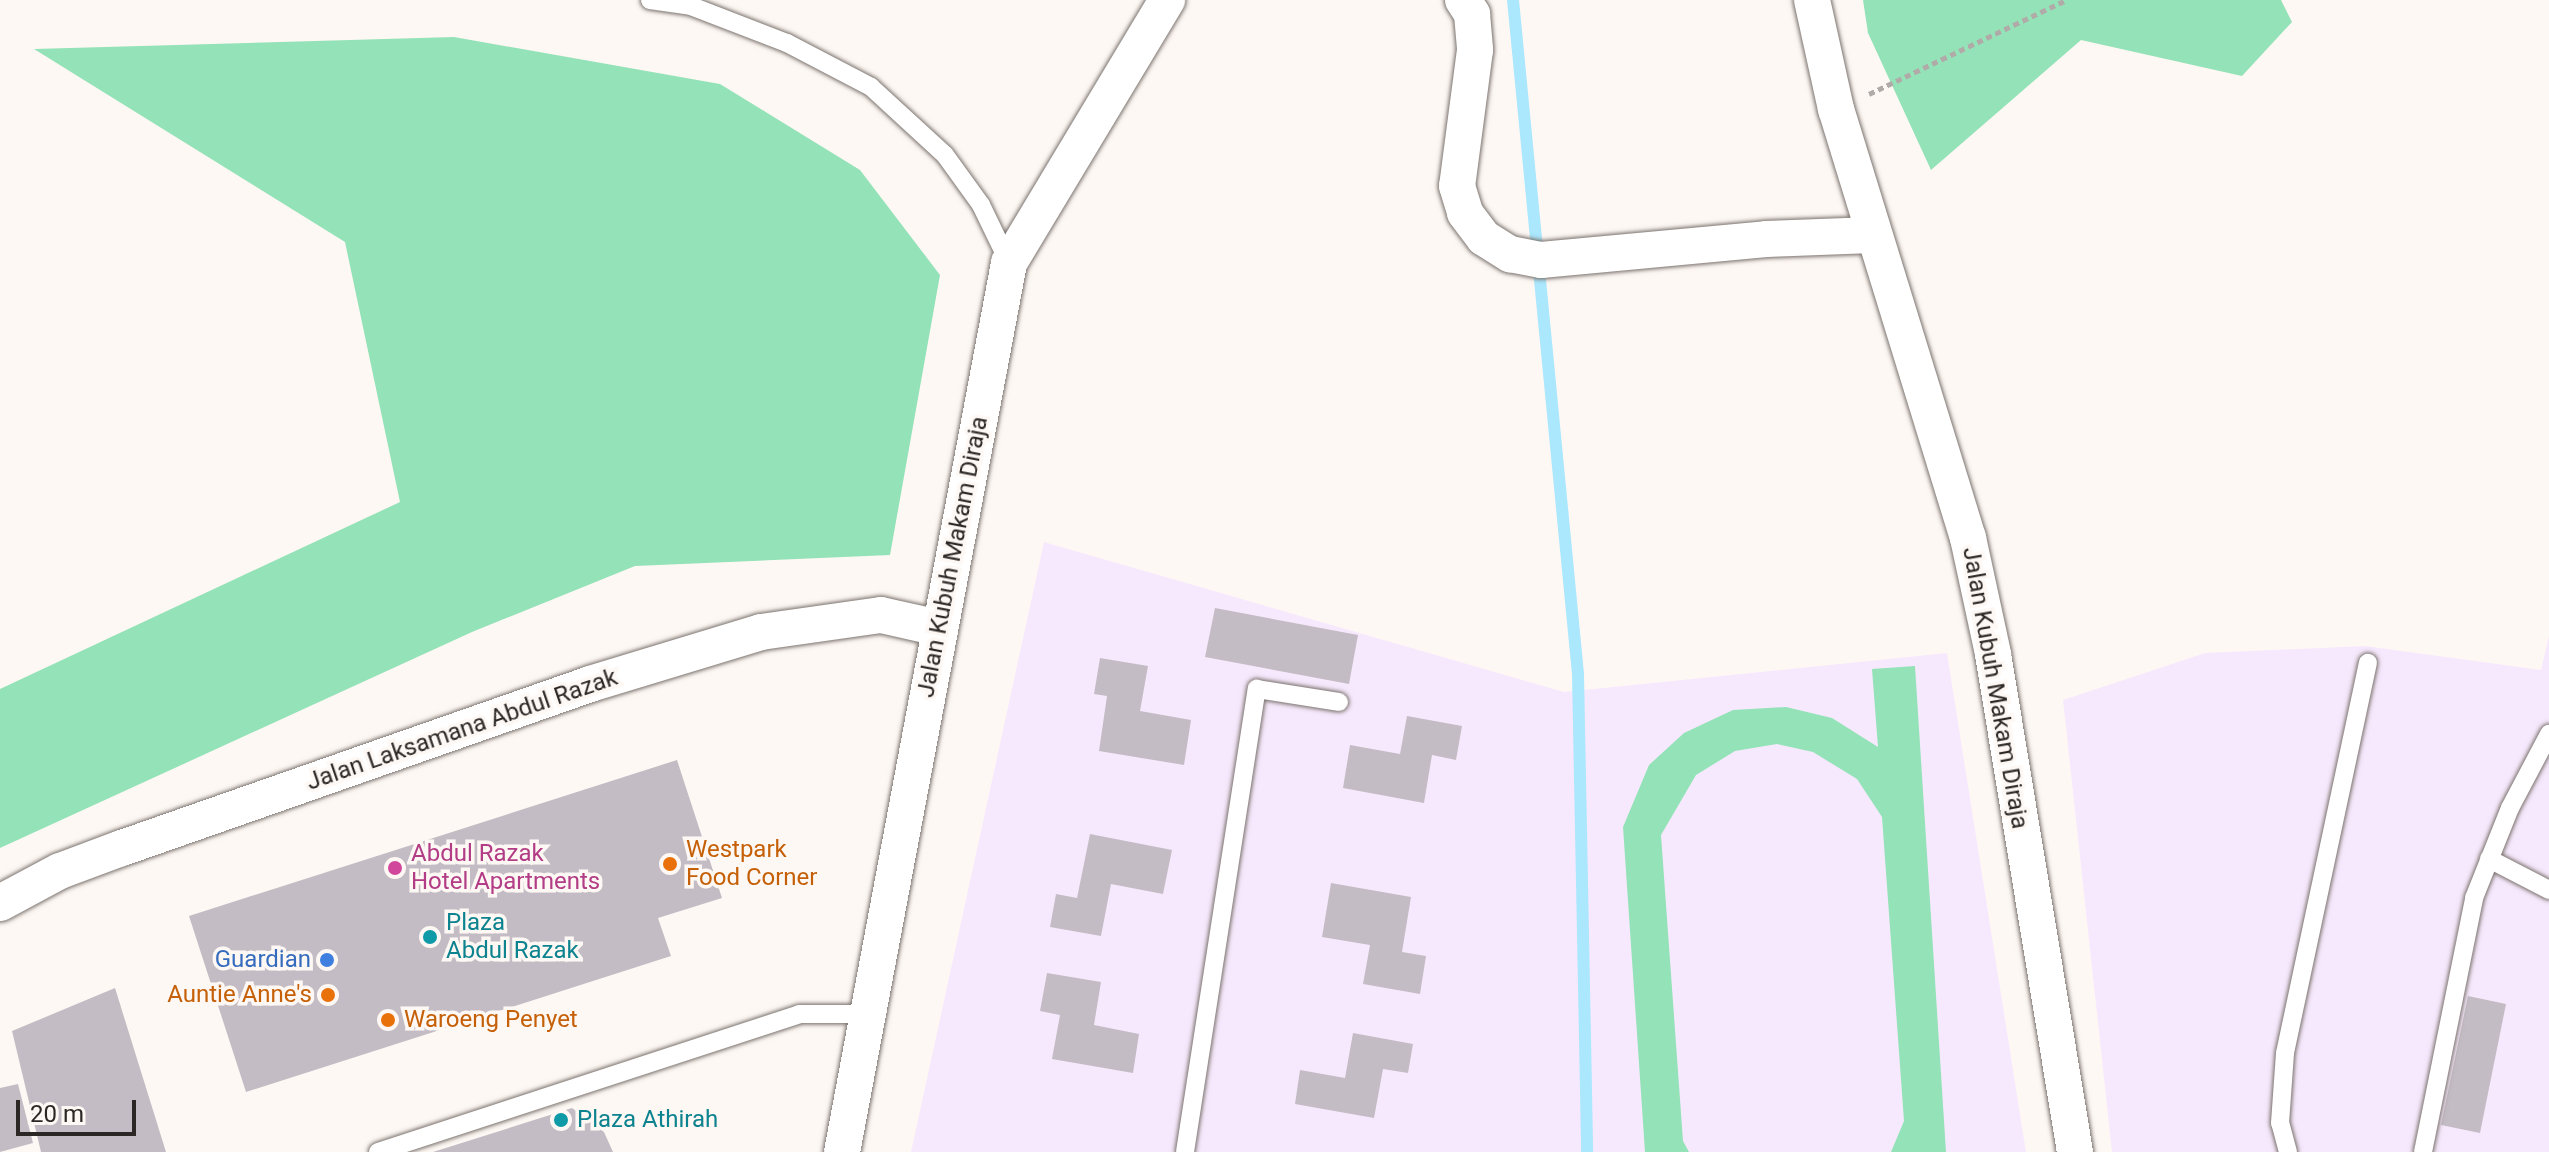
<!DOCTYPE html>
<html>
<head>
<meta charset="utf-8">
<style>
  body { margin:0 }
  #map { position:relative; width:2549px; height:1152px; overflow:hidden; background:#fef8f4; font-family:Roboto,sans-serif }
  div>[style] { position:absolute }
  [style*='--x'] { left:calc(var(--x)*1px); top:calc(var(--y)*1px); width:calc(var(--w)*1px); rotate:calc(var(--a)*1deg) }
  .education>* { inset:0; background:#f7e9fd }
  .green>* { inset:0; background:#94e2b7 }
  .stream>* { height:12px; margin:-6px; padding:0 6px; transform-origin:6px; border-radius:6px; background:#abe7fd }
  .building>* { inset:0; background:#c4bcc4 }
  .path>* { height:5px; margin-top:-2.5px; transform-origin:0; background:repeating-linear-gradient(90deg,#b0aba8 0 6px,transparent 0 10px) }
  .roads { filter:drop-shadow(0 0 2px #7b736e) drop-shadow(0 0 2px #7b736e) }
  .lane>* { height:18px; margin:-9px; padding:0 9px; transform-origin:9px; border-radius:9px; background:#fff }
  .street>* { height:36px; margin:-18px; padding:0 18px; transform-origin:18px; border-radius:18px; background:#fff }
  .dots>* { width:22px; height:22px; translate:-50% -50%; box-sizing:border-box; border:4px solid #fef8f4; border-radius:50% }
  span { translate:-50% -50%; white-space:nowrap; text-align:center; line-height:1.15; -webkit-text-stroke:7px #fef8f4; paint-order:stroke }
  .street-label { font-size:24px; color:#2b2725 }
  .food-label { font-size:24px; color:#c56008 }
  .left { translate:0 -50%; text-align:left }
  .right { translate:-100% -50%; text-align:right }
  .hotel-label { font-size:24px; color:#b23c85 }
  .culture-label { font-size:24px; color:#0d838f }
  .shop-label { font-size:24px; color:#366cbe }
  .scale { position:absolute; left:16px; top:1100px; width:120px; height:36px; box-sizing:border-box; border:4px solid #2b2725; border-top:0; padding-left:10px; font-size:24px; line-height:28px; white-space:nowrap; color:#2b2725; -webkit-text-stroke:6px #fef8f4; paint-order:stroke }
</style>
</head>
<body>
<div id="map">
  <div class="education">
    <div style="clip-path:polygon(1044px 542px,1564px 692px,1947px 653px,2026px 1152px,911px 1152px)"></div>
    <div style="clip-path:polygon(2549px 636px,2549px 1152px,2112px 1152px,2063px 700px,2205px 653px,2365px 646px,2541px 670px)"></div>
  </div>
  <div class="green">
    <div style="clip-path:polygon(1863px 0,2281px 0,2292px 22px,2242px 76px,2081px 40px,1931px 170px,1868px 33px)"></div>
    <div style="clip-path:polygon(454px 37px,720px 84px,860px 170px,940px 275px,890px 555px,635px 566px,472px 632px,0 848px,0 689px,400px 502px,345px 242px,34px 49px)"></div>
    <div style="clip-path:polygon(1915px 666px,1946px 1152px,1891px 1152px,1904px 1121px,1882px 817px,1857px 779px,1813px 752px,1777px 744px,1735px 751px,1696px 775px,1661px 835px,1683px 1141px,1689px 1152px,1645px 1152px,1623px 827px,1649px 765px,1684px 733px,1733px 710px,1786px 707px,1832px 718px,1878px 747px,1872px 669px)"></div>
  </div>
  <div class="stream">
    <div style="--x:1513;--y:0;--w:677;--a:84.49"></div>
    <div style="--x:1578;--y:674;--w:478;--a:88.9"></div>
  </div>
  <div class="building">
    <div style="clip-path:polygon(1215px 608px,1358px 635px,1349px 684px,1205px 657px)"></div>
    <div style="clip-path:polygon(1100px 658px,1148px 666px,1140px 711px,1191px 720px,1184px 765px,1099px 751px,1107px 696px,1094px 694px)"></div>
    <div style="clip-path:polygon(1407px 716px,1462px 726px,1456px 760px,1432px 755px,1424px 803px,1343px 788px,1350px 745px,1400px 754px)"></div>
    <div style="clip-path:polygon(677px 760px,722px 898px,658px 918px,671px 956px,246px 1092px,189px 916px)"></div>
    <div style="clip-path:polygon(1090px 834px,1172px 850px,1163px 894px,1111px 884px,1101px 936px,1050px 927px,1056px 894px,1077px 898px)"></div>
    <div style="clip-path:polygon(1331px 883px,1411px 897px,1402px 952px,1426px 956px,1420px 994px,1363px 984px,1370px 945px,1322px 937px)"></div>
    <div style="clip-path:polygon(1047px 973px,1101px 982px,1094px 1025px,1139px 1034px,1133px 1073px,1052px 1059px,1060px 1015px,1040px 1011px)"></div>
    <div style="clip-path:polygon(115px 988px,166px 1152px,41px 1152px,12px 1031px)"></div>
    <div style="clip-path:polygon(2468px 996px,2506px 1004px,2480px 1133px,2441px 1125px)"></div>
    <div style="clip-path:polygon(1353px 1033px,1413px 1044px,1408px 1073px,1383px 1069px,1374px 1118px,1295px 1104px,1300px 1070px,1345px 1078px)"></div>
    <div style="clip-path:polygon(18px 1084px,33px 1143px,0 1152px,0 1088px)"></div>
    <div style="clip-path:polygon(572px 1108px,604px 1132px,613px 1152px,433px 1152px)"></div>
  </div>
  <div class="path">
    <div style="--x:1869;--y:94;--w:218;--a:-25.5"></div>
  </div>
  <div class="roads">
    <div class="lane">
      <div style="--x:650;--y:0;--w:41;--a:8.3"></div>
      <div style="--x:691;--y:6;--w:103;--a:21.1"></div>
      <div style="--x:787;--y:43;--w:95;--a:27.6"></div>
      <div style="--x:871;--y:87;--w:100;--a:42.6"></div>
      <div style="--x:945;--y:155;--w:62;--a:54.2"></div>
      <div style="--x:981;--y:205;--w:64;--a:64.2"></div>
      <div style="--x:2489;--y:859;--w:68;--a:27.3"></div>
      <div style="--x:378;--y:1152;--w:443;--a:-18.1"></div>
      <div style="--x:799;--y:1014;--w:67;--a:0"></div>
      <div style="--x:1185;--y:1152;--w:469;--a:-81.2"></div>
      <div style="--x:1257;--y:689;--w:83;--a:9"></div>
      <div style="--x:2288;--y:1152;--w:30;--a:-105"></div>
      <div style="--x:2280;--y:1123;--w:70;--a:-85.9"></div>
      <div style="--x:2285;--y:1053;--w:399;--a:-78"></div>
      <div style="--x:2423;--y:1152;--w:259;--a:-78.6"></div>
      <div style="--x:2474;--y:898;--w:97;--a:-68.2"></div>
      <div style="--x:2510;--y:808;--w:84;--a:-62.2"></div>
    </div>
    <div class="street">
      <div style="--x:1463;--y:0;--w:17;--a:57"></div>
      <div style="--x:1472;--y:14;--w:36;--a:85"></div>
      <div style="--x:1475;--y:50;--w:137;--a:97.5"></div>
      <div style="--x:1457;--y:186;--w:28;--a:73"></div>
      <div style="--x:1465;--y:213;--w:31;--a:53"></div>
      <div style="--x:1484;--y:238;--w:31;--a:32"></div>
      <div style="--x:1510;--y:254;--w:32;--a:11"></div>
      <div style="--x:1541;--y:260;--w:226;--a:-5.3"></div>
      <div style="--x:1766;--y:239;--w:107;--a:-2.1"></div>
      <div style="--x:1812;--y:0;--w:112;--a:77.6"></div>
      <div style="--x:1836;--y:109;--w:449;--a:72.9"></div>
      <div style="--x:1968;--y:538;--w:119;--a:77.8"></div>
      <div style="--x:1993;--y:654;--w:505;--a:80.65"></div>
      <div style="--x:0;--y:903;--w:68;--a:-28.1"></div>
      <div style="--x:60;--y:871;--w:66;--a:-20.4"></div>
      <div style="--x:122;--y:848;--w:496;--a:-19.3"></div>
      <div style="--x:590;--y:684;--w:179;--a:-16.9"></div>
      <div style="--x:761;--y:632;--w:121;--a:-8.1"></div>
      <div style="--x:881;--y:615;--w:59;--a:12.6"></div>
      <div style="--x:842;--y:1152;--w:905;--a:-79.36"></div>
      <div style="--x:1009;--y:263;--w:307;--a:-59"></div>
    </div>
  </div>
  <div class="dots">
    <div style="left:670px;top:864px;background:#e8710a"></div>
    <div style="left:395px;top:868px;background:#d1479c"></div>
    <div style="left:430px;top:937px;background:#0f9aa8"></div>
    <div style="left:327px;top:960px;background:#3f7fe0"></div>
    <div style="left:328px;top:995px;background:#e8710a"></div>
    <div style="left:388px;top:1020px;background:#e8710a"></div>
    <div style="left:561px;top:1120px;background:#0f9aa8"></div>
  </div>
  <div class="street-label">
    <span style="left:953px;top:557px;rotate:-79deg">Jalan Kubuh Makam Diraja</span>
    <span style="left:1995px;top:688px;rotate:80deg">Jalan Kubuh Makam Diraja</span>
    <span style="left:462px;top:730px;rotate:-19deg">Jalan Laksamana Abdul Razak</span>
  </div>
  <div class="food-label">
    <span class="left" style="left:686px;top:864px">Westpark<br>Food Corner</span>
    <span class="right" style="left:312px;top:995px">Auntie Anne's</span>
    <span class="left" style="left:404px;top:1020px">Waroeng Penyet</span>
  </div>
  <div class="hotel-label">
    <span class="left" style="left:411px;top:868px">Abdul Razak<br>Hotel Apartments</span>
  </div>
  <div class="culture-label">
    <span class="left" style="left:446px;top:937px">Plaza<br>Abdul Razak</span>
    <span class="left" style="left:577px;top:1120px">Plaza Athirah</span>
  </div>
  <div class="shop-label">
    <span class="right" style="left:311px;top:960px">Guardian</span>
  </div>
  <div class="scale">20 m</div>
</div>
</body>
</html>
